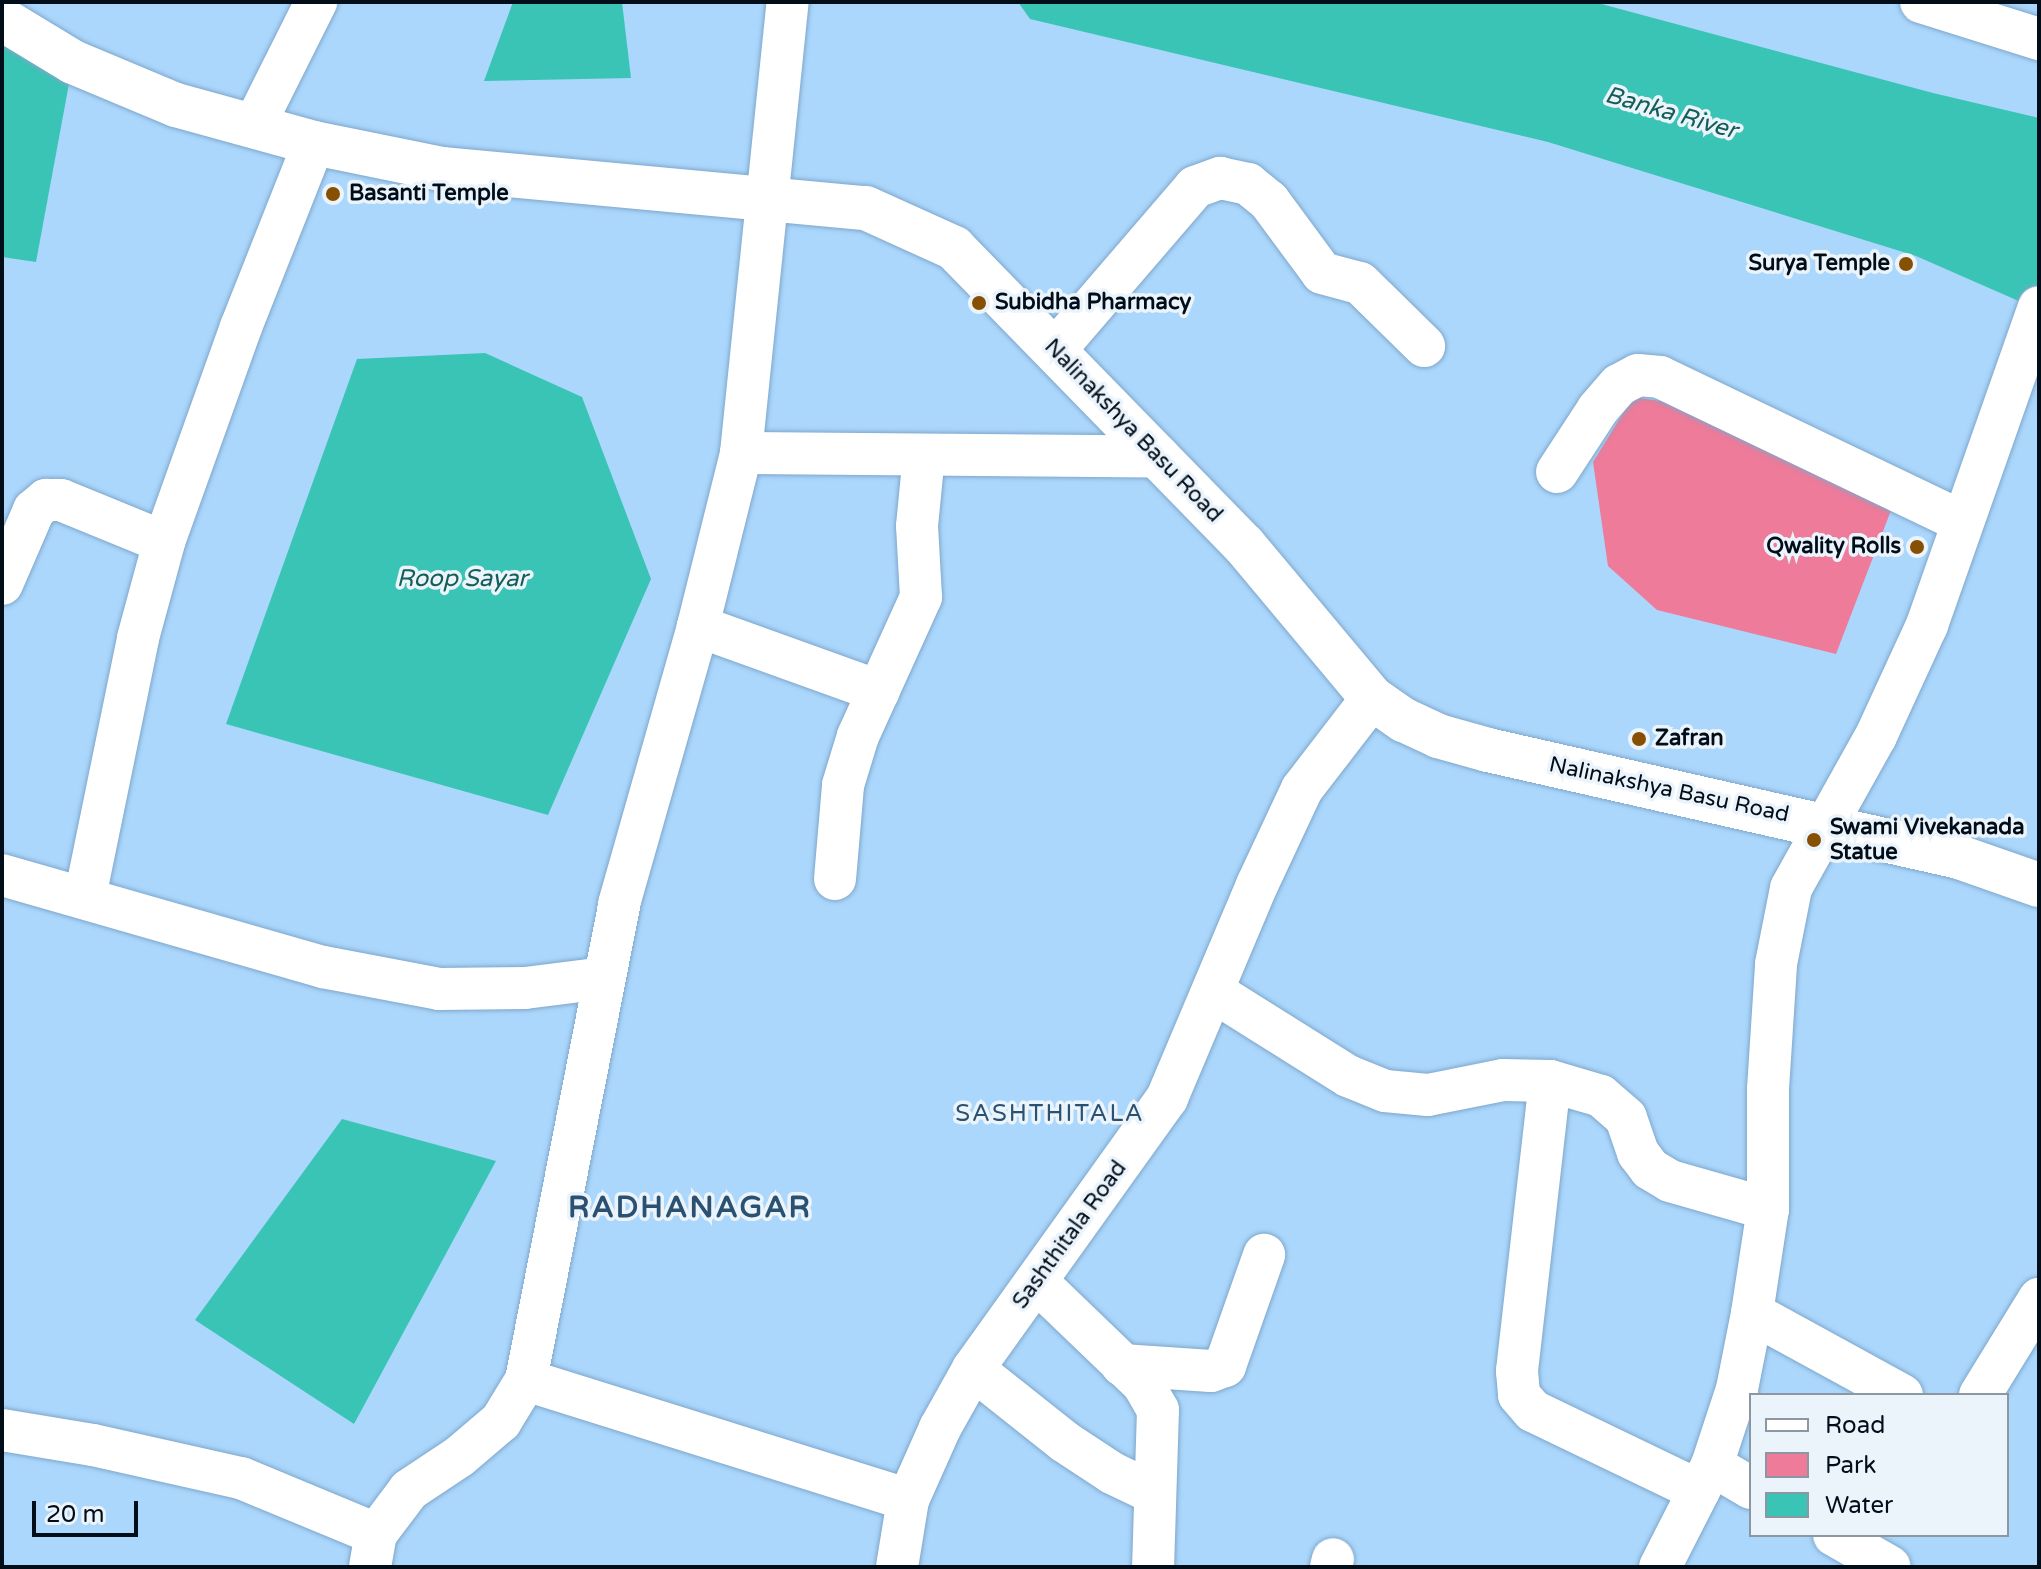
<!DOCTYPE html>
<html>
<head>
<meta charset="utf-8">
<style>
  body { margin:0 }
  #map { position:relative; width:2041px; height:1569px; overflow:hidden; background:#acd7fc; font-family:"Varela Round",sans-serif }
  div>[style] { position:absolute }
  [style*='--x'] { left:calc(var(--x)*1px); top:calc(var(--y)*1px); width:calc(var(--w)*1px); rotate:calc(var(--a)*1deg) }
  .green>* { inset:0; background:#ed7b99 }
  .water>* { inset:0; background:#3ac4b5 }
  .roads { filter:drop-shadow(0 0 2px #7ea7cb) drop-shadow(0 0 2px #7ea7cb) }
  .street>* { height:42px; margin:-21px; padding:0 21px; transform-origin:21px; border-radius:21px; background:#fff }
  .secondary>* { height:44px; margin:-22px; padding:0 22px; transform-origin:22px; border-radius:22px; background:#fff }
  .dots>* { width:22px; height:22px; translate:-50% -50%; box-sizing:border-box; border:4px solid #ebf3fb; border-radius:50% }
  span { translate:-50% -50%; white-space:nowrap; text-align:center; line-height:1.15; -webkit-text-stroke:7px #ebf3fb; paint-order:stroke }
  .poi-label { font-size:22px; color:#010e1a; font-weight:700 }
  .left { translate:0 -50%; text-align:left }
  .right { translate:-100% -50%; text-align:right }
  .street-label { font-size:22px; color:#010e1a }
  .water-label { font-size:24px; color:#135e56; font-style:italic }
  .neighbourhood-label { font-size:24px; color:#2a5171; letter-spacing:2px }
  .district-label { font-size:30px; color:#2a5171; font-weight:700; letter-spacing:2px }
  .frame { position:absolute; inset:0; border:4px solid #010e1a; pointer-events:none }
  .legend { position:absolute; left:1749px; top:1393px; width:260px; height:144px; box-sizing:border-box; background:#ebf3fb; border:2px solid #8d97a1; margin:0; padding:10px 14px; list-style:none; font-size:24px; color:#010e1a }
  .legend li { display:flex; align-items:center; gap:16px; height:40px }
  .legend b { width:40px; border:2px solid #8d97a1 }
  .scale { position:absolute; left:32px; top:1501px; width:106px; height:36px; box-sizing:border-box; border:4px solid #010e1a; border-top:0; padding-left:10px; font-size:24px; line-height:28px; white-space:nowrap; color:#010e1a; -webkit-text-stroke:6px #ebf3fb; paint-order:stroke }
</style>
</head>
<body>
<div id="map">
  <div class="green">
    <div style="clip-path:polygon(1633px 397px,1743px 413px,1903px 479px,1836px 654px,1657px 610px,1608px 566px,1593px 462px)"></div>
  </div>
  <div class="water">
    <div style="clip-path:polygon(513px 2px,622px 2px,631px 78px,484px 81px)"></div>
    <div style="clip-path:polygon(1018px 2px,1594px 2px,1933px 93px,2039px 118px,2039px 310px,1916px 256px,1548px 142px,1030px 19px)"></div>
    <div style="clip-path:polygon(2px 19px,73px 62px,36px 262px,2px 257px)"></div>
    <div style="clip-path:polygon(485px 353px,582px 397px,651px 579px,548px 815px,226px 724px,357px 359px)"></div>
    <div style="clip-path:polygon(342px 1119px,496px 1161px,354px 1424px,195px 1320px)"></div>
  </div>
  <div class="roads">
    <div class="street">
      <div style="--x:1921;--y:2;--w:124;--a:17.4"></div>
      <div style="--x:254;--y:126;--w:139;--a:-63.4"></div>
      <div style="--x:1055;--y:350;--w:215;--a:-49.3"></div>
      <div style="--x:1195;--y:187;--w:27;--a:-20"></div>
      <div style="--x:1220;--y:178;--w:29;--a:12"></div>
      <div style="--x:1248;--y:184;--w:27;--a:39"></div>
      <div style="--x:1269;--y:201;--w:89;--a:53.6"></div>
      <div style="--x:1322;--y:273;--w:39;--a:15"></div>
      <div style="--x:1360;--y:283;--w:90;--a:44.5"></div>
      <div style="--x:741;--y:453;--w:418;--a:0.5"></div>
      <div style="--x:1557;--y:472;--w:75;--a:-56.9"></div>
      <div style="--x:1598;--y:409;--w:32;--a:-49"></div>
      <div style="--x:1619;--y:385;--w:21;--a:-28"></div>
      <div style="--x:1638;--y:375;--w:22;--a:5"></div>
      <div style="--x:1660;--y:377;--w:335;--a:25.6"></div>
      <div style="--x:2;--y:584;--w:81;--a:-66.6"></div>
      <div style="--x:34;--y:510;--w:16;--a:-40"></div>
      <div style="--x:46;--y:500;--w:15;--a:0"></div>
      <div style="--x:61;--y:500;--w:111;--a:22.2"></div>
      <div style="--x:698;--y:626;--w:192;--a:19.8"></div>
      <div style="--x:2;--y:875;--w:334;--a:16"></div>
      <div style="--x:323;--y:967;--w:118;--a:10.7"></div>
      <div style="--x:439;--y:989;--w:86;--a:-0.7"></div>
      <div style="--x:525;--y:988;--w:80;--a:-7.2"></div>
      <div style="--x:835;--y:879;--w:94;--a:-85.1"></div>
      <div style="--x:843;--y:785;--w:51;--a:-73"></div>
      <div style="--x:858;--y:736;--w:153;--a:-65.6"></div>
      <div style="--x:921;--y:597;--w:71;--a:-93.2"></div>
      <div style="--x:917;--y:526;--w:71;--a:-84.4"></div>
      <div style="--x:85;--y:897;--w:264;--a:-78.4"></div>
      <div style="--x:138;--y:638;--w:99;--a:-74.8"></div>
      <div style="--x:164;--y:542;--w:228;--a:-70.3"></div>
      <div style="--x:241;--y:327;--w:198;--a:-68.4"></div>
      <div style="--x:1214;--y:992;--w:158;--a:32.1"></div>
      <div style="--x:1348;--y:1076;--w:40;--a:22"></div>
      <div style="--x:1385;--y:1091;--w:43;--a:5.3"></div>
      <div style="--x:1428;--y:1095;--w:76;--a:-11.3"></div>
      <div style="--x:1503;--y:1080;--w:47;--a:1.2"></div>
      <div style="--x:1550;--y:1081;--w:53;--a:16.4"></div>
      <div style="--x:1601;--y:1096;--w:33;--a:41"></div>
      <div style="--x:1626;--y:1118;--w:37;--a:71"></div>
      <div style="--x:1638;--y:1153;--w:20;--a:53"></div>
      <div style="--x:1650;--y:1169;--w:23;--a:31"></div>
      <div style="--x:1670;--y:1181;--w:102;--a:15.9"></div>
      <div style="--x:1550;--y:1081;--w:292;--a:96.5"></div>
      <div style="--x:1517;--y:1371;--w:24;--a:85"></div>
      <div style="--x:1519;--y:1395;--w:21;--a:49"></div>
      <div style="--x:1533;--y:1411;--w:184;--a:25.7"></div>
      <div style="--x:1038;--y:1283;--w:146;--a:43.9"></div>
      <div style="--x:1143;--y:1384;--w:30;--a:60"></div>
      <div style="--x:1158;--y:1410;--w:157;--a:91.8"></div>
      <div style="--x:1752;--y:1313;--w:171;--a:28.7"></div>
      <div style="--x:1122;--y:1365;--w:89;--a:3.9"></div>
      <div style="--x:1211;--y:1371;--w:15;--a:-20"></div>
      <div style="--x:1225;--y:1366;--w:118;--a:-70.6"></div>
      <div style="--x:973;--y:1369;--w:117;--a:38.4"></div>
      <div style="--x:1065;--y:1442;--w:56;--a:33.4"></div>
      <div style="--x:1112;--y:1473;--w:47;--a:25.5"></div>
      <div style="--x:526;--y:1380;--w:400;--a:17.4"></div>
      <div style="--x:1980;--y:1395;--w:113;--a:-58.4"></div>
      <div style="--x:2;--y:1430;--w:92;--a:9.4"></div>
      <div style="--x:93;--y:1445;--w:152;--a:12.6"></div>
      <div style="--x:241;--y:1478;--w:146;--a:22.5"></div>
      <div style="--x:1712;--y:1465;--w:45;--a:30.5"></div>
      <div style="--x:1834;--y:1535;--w:64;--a:29.7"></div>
      <div style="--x:370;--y:1567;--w:34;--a:-80"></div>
      <div style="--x:376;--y:1534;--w:55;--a:-53.1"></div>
      <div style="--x:409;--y:1490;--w:61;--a:-33.7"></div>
      <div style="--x:460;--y:1456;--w:54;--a:-40.5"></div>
      <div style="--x:501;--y:1421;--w:48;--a:-58.6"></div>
      <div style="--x:526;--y:1380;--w:485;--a:-78.9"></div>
      <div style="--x:619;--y:904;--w:289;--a:-74.1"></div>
      <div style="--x:698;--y:626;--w:178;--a:-76"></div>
      <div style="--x:741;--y:453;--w:453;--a:-84.1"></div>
      <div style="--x:897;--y:1567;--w:68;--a:-80.7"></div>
      <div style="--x:908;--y:1500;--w:79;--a:-66"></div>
      <div style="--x:940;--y:1428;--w:68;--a:-60.8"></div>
      <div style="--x:973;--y:1369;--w:333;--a:-54.4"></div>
      <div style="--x:1167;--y:1098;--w:231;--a:-67.1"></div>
      <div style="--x:1257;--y:885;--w:106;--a:-64.9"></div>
      <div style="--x:1302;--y:789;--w:115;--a:-52.4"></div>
      <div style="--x:1331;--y:1567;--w:8;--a:-76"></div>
      <div style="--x:1660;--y:1567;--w:114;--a:-63"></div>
      <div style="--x:1712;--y:1465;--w:80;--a:-71.8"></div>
      <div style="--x:1737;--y:1389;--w:77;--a:-78.8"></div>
      <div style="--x:1752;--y:1313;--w:105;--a:-81.3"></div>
      <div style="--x:1768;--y:1209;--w:120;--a:-90"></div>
      <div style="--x:1768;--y:1089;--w:125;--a:-86.3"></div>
      <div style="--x:1776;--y:964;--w:77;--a:-78.8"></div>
      <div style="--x:1791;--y:888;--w:174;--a:-60.8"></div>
      <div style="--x:1876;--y:736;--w:122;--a:-65.3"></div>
      <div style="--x:1927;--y:625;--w:337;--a:-70.6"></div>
    </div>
    <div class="secondary">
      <div style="--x:2;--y:19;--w:83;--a:31.2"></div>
      <div style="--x:73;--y:62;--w:112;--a:22.7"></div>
      <div style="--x:176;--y:105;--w:143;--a:15.4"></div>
      <div style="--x:314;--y:143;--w:131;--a:11.5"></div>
      <div style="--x:442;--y:169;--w:426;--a:5.3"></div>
      <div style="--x:866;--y:208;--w:97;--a:24.4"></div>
      <div style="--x:954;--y:248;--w:415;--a:45.7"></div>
      <div style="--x:1244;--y:545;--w:199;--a:50.1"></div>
      <div style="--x:1372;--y:698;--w:39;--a:35"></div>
      <div style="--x:1404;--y:720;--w:38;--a:25"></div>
      <div style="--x:1438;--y:736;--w:52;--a:15.6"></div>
      <div style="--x:1488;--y:750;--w:483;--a:12.8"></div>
      <div style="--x:1959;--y:857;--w:85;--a:19.3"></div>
    </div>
  </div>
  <div class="dots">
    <div style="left:333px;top:194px;background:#874f02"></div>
    <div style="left:1906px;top:264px;background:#874f02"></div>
    <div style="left:979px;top:303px;background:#874f02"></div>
    <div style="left:1917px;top:547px;background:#874f02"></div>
    <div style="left:1639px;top:739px;background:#874f02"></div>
    <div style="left:1814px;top:840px;background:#874f02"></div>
  </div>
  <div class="poi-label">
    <span class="left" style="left:349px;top:194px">Basanti Temple</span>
    <span class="right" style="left:1890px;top:264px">Surya Temple</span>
    <span class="left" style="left:995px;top:303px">Subidha Pharmacy</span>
    <span class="right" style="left:1901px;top:547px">Qwality Rolls</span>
    <span class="left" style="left:1655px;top:739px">Zafran</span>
    <span class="left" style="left:1830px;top:840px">Swami Vivekanada<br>Statue</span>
  </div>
  <div class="street-label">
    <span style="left:1133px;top:431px;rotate:46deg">Nalinakshya Basu Road</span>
    <span style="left:1669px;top:790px;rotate:12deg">Nalinakshya Basu Road</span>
    <span style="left:1070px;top:1235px;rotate:-54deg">Sashthitala Road</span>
  </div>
  <div class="water-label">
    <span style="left:1671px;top:113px;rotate:16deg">Banka River</span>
    <span style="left:462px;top:579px">Roop Sayar</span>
  </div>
  <div class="neighbourhood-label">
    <span style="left:1050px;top:1114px">SASHTHITALA</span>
  </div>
  <div class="district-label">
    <span style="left:690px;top:1208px">RADHANAGAR</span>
  </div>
  <div class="frame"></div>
  <ul class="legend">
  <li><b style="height:10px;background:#fff"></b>Road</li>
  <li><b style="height:22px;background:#ed7b99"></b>Park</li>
  <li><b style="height:22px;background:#3ac4b5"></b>Water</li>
  </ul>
  <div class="scale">20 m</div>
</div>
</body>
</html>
